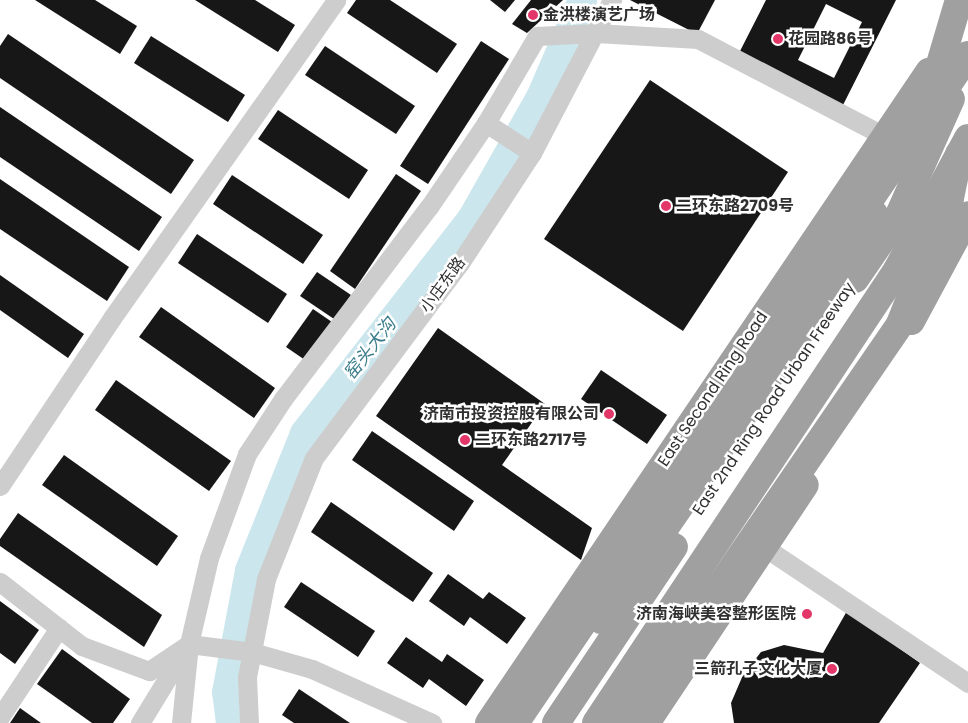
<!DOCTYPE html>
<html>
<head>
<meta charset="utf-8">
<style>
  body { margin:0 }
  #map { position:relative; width:968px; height:723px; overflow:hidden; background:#fff; font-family:Poppins,"Noto Sans SC",sans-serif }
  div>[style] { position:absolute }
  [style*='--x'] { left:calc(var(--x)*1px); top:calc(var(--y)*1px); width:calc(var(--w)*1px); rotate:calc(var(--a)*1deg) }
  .river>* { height:29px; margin:-14.5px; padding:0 14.5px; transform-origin:14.5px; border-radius:14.5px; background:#cbe6ec }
  .building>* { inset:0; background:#171717 }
  .minor>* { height:19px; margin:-9.5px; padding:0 9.5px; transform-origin:9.5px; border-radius:9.5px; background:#cdcdcd }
  .trunk>* { height:28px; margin:-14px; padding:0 14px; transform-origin:14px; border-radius:14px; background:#a0a0a0 }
  .trunk-bridge>* { height:28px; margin:-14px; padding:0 14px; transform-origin:14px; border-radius:14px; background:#a0a0a0 }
  .dots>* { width:14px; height:14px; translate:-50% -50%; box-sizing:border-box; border:2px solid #fff; border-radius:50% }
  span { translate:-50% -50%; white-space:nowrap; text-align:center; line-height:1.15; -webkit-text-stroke:5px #fff; paint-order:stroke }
  .poi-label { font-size:16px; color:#303030; font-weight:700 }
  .left { translate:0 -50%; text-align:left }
  .right { translate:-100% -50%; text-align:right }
  .street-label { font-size:16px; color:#303030 }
  .water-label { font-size:18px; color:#3c7e8b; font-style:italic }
</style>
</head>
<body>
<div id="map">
  <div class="river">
    <div style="--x:230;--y:723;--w:31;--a:-97"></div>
    <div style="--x:226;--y:692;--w:124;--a:-79.3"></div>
    <div style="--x:249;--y:570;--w:148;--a:-68.1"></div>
    <div style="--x:304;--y:433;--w:274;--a:-52.1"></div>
    <div style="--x:472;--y:217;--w:138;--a:-60.5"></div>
    <div style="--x:540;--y:97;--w:106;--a:-66.6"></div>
  </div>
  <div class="building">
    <div style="clip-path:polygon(35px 0,95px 0,137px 26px,120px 54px)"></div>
    <div style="clip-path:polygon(195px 0,255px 0,295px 25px,278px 52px)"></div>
    <div style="clip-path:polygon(356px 0,390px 0,457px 44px,437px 73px,347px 13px)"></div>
    <div style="clip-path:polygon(490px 0,515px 0,505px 12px)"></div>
    <div style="clip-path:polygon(531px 0,563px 0,527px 33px,512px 24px)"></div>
    <div style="clip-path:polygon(630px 0,715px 0,697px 34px)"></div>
    <div style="clip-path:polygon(evenodd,766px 0,896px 0,842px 107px,738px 55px,766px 0,826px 4px,862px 22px,834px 78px,798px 60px,826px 4px)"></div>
    <div style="clip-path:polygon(8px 34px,194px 160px,171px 194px,0 78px,0 46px)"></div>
    <div style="clip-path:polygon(151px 36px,245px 95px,228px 122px,134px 63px)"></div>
    <div style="clip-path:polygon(481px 41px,509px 59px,428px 184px,400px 166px)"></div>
    <div style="clip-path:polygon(325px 46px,415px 106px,396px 134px,305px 75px)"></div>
    <div style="clip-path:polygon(650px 80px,788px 172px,683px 331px,544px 239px)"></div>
    <div style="clip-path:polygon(0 107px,162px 217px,139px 251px,0 157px)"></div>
    <div style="clip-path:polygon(278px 110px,368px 170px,349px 199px,258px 139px)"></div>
    <div style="clip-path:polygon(396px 174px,421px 191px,355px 289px,330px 271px)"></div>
    <div style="clip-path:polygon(232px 175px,323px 235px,303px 264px,213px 204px)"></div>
    <div style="clip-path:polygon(0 179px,129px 267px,107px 301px,0 229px)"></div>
    <div style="clip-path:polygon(197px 234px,287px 294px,268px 323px,178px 263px)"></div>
    <div style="clip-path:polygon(317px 272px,351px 295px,334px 319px,300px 296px)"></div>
    <div style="clip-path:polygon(0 275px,84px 334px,68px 358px,0 310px)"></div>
    <div style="clip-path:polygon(161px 307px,275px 388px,254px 418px,139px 337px)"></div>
    <div style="clip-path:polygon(313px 309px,332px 322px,305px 360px,286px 347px)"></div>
    <div style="clip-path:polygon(438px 328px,545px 404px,502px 465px,592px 528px,581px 560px,376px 416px)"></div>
    <div style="clip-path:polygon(601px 370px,667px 415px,647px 444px,581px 399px)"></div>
    <div style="clip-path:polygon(116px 380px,231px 461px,209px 491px,95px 410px)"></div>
    <div style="clip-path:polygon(372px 431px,474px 501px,454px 531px,352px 460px)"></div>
    <div style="clip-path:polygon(64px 455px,178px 536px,157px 566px,42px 485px)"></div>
    <div style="clip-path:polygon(331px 502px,433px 573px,413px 602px,311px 532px)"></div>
    <div style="clip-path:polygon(18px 513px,162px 615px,144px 647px,0 546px,0 539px)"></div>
    <div style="clip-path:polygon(448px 574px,483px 599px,489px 592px,526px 618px,507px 644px,470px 617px,464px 626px,429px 601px)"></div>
    <div style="clip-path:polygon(301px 582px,375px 631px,358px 657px,284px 607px)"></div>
    <div style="clip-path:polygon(0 601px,39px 630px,15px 664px,0 653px)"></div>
    <div style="clip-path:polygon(847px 611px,920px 663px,879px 723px,734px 723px,731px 703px,743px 675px,761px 652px,784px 645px,823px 653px)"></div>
    <div style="clip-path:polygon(406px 637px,442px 662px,447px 654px,484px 680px,466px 706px,429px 679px,423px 688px,387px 663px)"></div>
    <div style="clip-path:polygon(62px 649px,130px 699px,113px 723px,92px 723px,37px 684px)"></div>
    <div style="clip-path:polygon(299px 689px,350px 723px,294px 723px,282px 715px)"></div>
    <div style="clip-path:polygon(20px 708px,41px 723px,10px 723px)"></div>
  </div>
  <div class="minor">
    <div style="--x:486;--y:123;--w:55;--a:33.1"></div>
    <div style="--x:0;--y:486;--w:202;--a:-56.3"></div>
    <div style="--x:112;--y:318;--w:389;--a:-54.8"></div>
    <div style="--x:764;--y:547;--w:245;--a:33.7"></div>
    <div style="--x:0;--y:582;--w:104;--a:38"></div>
    <div style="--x:82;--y:646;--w:72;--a:20.5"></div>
    <div style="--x:149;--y:671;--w:48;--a:-34"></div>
    <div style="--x:189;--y:644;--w:64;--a:7.2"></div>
    <div style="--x:252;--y:652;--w:62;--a:15.8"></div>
    <div style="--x:312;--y:669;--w:132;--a:24.2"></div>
    <div style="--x:0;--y:717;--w:107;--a:-56.5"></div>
    <div style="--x:140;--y:723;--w:84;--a:-58.6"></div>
    <div style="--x:181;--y:723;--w:79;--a:-84.2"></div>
    <div style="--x:189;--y:644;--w:88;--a:-76.9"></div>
    <div style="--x:209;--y:558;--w:111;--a:-69.9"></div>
    <div style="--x:247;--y:454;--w:66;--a:-56.8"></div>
    <div style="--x:283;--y:399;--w:241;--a:-52.8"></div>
    <div style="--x:429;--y:207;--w:102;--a:-55.8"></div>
    <div style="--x:486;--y:123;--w:101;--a:-59.6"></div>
    <div style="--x:537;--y:36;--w:59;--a:-2.9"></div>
    <div style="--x:596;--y:33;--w:102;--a:3.4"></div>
    <div style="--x:698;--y:39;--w:210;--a:27.5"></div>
    <div style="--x:249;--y:723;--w:46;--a:-92.5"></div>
    <div style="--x:247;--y:677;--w:100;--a:-79"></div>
    <div style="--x:266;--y:579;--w:130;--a:-68.4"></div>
    <div style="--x:314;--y:458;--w:244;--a:-53.2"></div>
    <div style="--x:460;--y:263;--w:131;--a:-56.8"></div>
    <div style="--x:532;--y:153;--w:173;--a:-62.4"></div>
  </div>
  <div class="trunk">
    <div style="--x:924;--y:118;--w:123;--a:-73.5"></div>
    <div style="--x:855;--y:279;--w:78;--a:-55.5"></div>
    <div style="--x:899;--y:215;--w:127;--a:-65.9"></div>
    <div style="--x:911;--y:321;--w:120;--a:-61.7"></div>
    <div style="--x:601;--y:620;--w:407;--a:-55.3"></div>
    <div style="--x:833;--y:285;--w:82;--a:-60"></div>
    <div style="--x:489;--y:723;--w:786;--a:-55.95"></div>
    <div style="--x:556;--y:723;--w:212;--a:-56.2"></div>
    <div style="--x:596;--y:723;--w:544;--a:-56.4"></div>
    <div style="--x:897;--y:270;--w:150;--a:-61.7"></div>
    <div style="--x:646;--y:723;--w:286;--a:-56.3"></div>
  </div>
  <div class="trunk-bridge">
    <div style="--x:515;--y:723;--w:807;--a:-55.86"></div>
    <div style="--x:626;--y:723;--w:484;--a:-55.5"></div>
    <div style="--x:900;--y:324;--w:136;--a:-68.4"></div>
    <div style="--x:950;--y:198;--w:45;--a:-78.4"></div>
  </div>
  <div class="dots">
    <div style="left:533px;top:15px;background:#e33669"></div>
    <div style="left:778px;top:39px;background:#e33669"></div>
    <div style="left:666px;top:206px;background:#e33669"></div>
    <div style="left:609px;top:414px;background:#e33669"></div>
    <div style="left:465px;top:440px;background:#e33669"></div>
    <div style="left:807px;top:614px;background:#e33669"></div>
    <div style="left:832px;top:669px;background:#e33669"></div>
  </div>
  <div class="poi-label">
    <span class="left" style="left:543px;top:15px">金洪楼演艺广场</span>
    <span class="left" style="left:788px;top:39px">花园路86号</span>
    <span class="left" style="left:676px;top:206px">二环东路2709号</span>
    <span class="right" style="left:599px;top:414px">济南市投资控股有限公司</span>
    <span class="left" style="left:475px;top:440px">二环东路2717号</span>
    <span class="right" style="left:796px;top:614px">济南海峡美容整形医院</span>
    <span class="right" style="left:822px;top:669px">三箭孔子文化大厦</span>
  </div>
  <div class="street-label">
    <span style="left:443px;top:285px;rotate:-54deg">小庄东路</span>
    <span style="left:713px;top:389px;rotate:-56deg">East Second Ring Road</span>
    <span style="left:774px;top:399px;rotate:-56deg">East 2nd Ring Road Urban Freeway</span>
  </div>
  <div class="water-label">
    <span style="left:370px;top:349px;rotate:-52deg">窑头大沟</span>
  </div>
</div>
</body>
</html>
